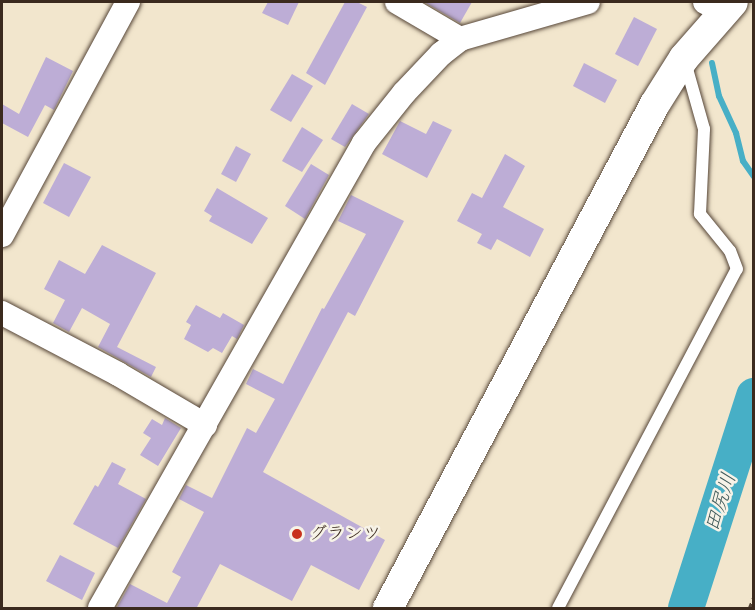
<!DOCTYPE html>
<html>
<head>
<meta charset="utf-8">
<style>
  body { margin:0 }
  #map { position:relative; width:755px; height:610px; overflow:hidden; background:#f2e6cd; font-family:Pangolin,"Klee One",sans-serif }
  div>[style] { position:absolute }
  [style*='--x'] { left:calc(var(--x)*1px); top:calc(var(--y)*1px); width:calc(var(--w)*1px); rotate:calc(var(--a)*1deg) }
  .stream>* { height:6px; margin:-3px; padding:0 3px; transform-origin:3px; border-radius:3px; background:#47afc6 }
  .river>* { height:36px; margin:-18px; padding:0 18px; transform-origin:18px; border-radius:18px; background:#47afc6 }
  .building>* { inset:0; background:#bdadd6 }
  .path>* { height:4px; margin-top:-2px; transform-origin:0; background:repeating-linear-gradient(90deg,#564638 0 4.5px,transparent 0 9px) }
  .roads { filter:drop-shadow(0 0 2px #564638) drop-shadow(0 0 2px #564638) }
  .service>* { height:12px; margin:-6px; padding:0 6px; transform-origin:6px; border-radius:6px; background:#fff }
  .minor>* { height:24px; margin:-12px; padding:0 12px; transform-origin:12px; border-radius:12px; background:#fff }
  .tertiary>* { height:30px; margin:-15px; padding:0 15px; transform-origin:15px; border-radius:15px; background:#fff }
  .dots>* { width:16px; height:16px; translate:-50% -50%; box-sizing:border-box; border:3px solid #f7f3e8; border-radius:50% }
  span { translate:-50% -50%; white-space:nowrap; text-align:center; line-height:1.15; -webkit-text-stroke:5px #f7f3e8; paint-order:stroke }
  .poi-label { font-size:18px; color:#3b2a1e }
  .left { translate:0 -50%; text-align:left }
  .water-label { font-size:20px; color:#3f5959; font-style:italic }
  .frame { position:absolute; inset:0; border:3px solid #3b2a1e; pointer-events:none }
</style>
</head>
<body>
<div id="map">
  <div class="stream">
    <div style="--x:712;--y:63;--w:34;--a:78"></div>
    <div style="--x:719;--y:96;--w:41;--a:65.3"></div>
    <div style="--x:736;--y:133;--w:29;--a:76"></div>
    <div style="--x:743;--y:161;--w:19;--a:55"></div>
  </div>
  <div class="river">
    <div style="--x:686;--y:608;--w:223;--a:-72.2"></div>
  </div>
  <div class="building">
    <div style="clip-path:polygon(268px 2px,299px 2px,288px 25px,262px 13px)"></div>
    <div style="clip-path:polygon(345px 2px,357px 2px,367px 7px,325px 85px,306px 73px)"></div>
    <div style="clip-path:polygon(424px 2px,472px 2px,460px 23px)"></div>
    <div style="clip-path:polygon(634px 17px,657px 29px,638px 66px,615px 54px)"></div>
    <div style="clip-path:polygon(46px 57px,73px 71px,54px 110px,45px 105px,28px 137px,2px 123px,2px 104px,19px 114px)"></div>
    <div style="clip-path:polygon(584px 63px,617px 80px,605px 103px,573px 86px)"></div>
    <div style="clip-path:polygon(292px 74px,313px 86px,291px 122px,270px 110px)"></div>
    <div style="clip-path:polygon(352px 104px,369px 114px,345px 147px,331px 139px)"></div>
    <div style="clip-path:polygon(400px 121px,426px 134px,433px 121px,452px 130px,427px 178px,382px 154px)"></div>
    <div style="clip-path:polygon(302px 127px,323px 140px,302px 172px,282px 161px)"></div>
    <div style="clip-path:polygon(236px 146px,251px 154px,236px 182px,221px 174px)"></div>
    <div style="clip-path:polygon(505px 154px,525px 166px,503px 207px,544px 229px,530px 257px,497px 239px,491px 250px,477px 243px,482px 234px,457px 221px,472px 193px,482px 198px)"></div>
    <div style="clip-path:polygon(64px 163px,91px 177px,69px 217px,43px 203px)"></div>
    <div style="clip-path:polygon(311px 164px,329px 175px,305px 219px,285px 206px)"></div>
    <div style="clip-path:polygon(217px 188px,268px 218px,252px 244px,209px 221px,212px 216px,204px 211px)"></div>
    <div style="clip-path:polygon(351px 195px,404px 221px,355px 316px,348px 312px,263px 472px,385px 540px,359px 590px,311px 565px,292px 601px,220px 564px,196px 609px,116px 609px,130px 584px,167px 603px,181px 577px,172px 572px,204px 512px,179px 499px,186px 485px,212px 498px,247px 428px,256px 433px,275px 399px,246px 384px,253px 369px,283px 384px,322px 308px,324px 309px,366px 234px,338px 221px)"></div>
    <div style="clip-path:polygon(102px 245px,156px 273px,117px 347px,156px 367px,151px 377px,98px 347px,110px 324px,82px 308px,69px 332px,53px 323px,65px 300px,44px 289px,59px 260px,85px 274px)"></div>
    <div style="clip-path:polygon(196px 305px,220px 318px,223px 313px,244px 325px,237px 339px,232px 336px,222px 353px,213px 348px,208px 352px,184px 339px,191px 325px,186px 322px)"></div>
    <div style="clip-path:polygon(165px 418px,181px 428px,158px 466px,140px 455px,151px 438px,143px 433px,152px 419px,162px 425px)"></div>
    <div style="clip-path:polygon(112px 462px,126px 469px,118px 484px,146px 499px,118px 548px,73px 524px,95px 485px,98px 487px)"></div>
    <div style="clip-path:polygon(60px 555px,95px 573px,82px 600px,46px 581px)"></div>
  </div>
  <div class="path">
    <div style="--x:750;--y:608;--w:11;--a:-68"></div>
  </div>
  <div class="roads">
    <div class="service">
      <div style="--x:558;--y:608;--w:383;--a:-62.2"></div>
      <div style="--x:737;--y:269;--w:19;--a:-111"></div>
      <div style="--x:730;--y:251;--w:48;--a:-129"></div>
      <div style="--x:700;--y:214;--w:85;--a:-87.3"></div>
      <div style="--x:704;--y:129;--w:70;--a:-105.8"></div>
    </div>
    <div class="minor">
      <div style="--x:397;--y:2;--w:73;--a:30.4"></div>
      <div style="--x:705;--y:2;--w:20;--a:27"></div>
      <div style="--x:2;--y:235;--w:265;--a:-61.6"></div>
      <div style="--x:2;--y:313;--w:131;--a:27.7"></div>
      <div style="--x:118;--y:374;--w:101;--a:30.4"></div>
      <div style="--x:100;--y:608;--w:535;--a:-60.41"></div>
      <div style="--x:364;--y:143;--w:64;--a:-51.3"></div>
      <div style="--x:404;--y:93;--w:54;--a:-46.5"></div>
      <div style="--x:441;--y:54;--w:24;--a:-38"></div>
      <div style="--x:460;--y:39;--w:133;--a:-16.1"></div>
    </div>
    <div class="tertiary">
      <div style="--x:388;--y:608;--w:570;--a:-62.09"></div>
      <div style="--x:655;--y:104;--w:54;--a:-57.8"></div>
      <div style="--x:684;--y:58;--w:74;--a:-48.8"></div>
    </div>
  </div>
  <div class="dots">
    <div style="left:297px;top:534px;background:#c8321e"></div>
  </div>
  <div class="poi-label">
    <span class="left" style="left:309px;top:534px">グランツ</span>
  </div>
  <div class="water-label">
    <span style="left:720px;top:502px;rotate:-72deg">田尻川</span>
  </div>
  <div class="frame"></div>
</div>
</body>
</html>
